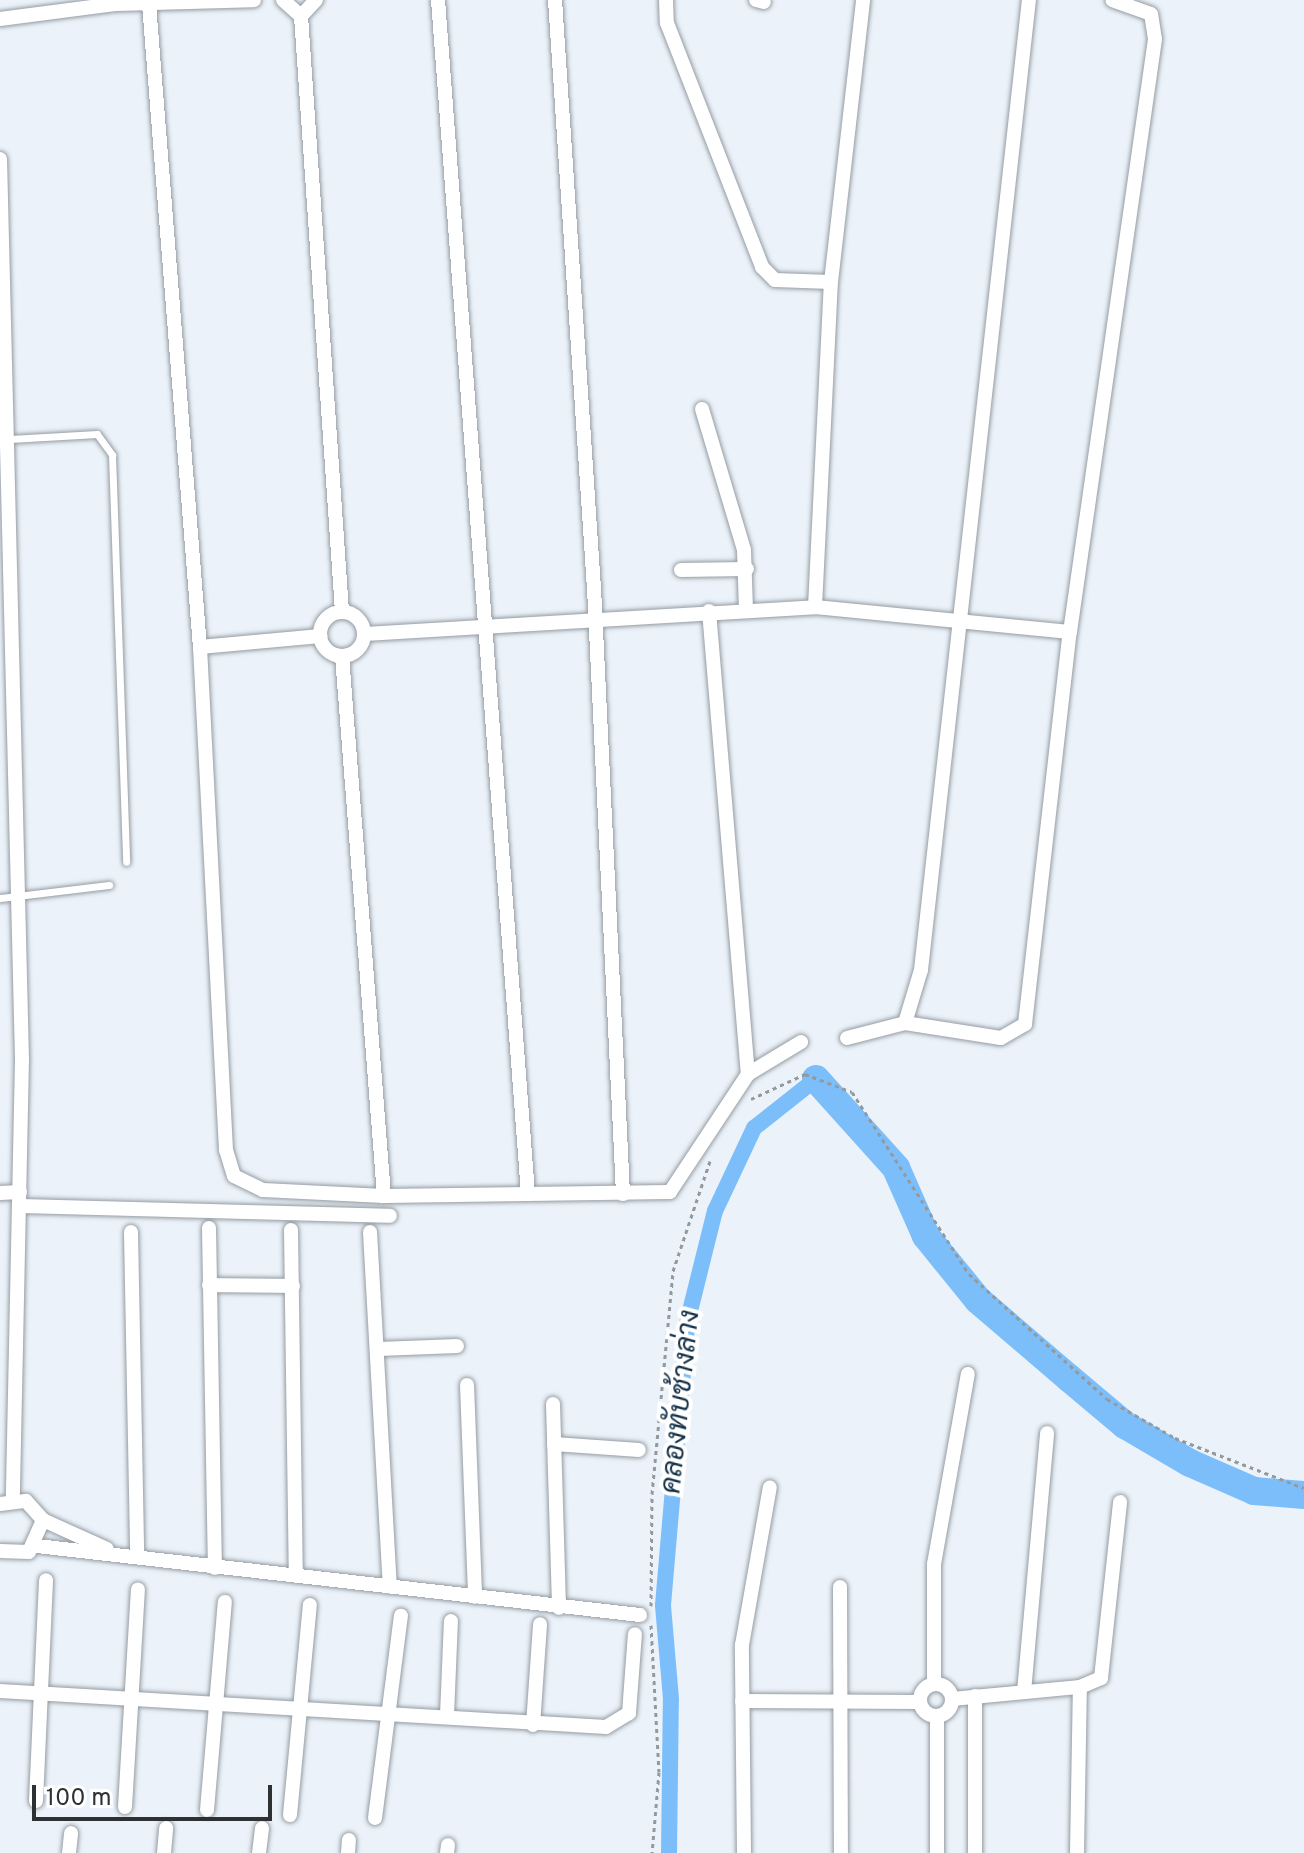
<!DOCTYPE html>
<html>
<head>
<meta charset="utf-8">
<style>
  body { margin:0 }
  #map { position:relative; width:1304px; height:1853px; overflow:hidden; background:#ebf2f9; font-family:Overpass,Sarabun,sans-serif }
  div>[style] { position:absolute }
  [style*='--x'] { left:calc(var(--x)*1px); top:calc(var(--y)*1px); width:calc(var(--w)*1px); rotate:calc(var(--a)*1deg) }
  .canal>* { height:16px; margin:-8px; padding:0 8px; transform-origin:8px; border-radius:8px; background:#7cbefa }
  .river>* { height:28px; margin:-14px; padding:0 14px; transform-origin:14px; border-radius:14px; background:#7cbefa }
  .path>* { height:3px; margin-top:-1.5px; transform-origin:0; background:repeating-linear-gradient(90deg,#94999d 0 4px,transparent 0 8px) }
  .roads { filter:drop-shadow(0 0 2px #959ca2) drop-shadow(0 0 2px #959ca2) }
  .lane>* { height:7px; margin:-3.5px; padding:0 3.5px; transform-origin:3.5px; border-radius:3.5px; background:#fff }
  .street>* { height:14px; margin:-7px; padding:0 7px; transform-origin:7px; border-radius:7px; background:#fff }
  .street>.ring { margin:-7px; padding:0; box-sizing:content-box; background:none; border:14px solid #fff; border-radius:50% }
  span { translate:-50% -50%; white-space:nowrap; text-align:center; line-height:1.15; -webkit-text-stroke:8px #fff; paint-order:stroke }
  .water-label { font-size:28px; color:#143048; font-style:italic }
  .scale { position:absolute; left:32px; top:1785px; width:240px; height:36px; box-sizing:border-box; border:4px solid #2e3133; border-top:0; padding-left:10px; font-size:24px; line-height:28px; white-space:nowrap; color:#2e3133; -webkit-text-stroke:6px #fff; paint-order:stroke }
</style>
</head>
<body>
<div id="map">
  <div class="canal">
    <div style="--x:669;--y:1853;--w:154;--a:-89.3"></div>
    <div style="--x:671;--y:1699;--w:94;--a:-94.9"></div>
    <div style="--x:663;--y:1605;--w:283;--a:-85.1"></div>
    <div style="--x:687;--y:1323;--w:115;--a:-76"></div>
    <div style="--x:715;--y:1211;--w:92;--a:-64.8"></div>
    <div style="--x:754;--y:1128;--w:79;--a:-38.3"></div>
  </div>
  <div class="river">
    <div style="--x:816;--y:1079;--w:120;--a:48"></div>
    <div style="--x:896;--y:1168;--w:74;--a:66.2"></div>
    <div style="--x:926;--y:1236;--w:82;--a:50.9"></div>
    <div style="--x:978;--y:1300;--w:120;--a:40.6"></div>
    <div style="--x:1069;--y:1378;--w:73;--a:40"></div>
    <div style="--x:1125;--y:1425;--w:75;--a:30.3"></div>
    <div style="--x:1190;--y:1463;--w:70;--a:23.6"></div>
    <div style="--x:1254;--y:1491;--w:50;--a:4.6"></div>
  </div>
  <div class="path">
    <div style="--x:751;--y:1099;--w:60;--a:-24.8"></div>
    <div style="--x:805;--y:1074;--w:50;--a:21"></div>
    <div style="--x:852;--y:1092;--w:216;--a:57.3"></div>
    <div style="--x:969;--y:1274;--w:186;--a:42.2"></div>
    <div style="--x:1107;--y:1399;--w:78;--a:29.8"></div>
    <div style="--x:1175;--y:1438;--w:138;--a:21.2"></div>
    <div style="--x:651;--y:1606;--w:112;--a:-89.5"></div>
    <div style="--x:652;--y:1494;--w:224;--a:-84.6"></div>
    <div style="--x:673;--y:1271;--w:116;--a:-71.4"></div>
    <div style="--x:651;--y:1625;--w:147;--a:86.9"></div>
    <div style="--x:659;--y:1772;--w:81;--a:94.9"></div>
  </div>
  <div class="roads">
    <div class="lane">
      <div style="--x:10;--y:439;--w:87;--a:-3.3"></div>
      <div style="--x:97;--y:434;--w:26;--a:54"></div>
      <div style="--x:112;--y:455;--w:407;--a:88"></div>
      <div style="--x:0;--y:898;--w:110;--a:-6.8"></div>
    </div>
    <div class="street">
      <div style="--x:283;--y:0;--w:24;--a:42"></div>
      <div style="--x:301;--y:16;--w:22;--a:-47"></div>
      <div style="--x:438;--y:0;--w:1197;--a:85.69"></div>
      <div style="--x:555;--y:0;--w:589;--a:86.21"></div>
      <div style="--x:594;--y:588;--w:607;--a:87.26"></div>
      <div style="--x:666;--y:0;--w:23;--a:88"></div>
      <div style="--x:667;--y:23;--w:262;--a:68.7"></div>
      <div style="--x:762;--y:267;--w:18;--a:45"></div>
      <div style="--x:775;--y:280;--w:56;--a:2"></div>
      <div style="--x:756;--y:0;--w:8;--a:14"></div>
      <div style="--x:149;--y:4;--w:645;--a:85.47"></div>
      <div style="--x:200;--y:647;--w:504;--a:87.04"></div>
      <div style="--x:226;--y:1150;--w:27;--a:73"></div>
      <div style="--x:234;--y:1176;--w:32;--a:26"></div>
      <div style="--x:263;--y:1190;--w:121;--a:2.8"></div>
      <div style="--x:384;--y:1196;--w:286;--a:-0.8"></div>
      <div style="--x:670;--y:1192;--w:141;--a:-56.5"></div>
      <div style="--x:748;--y:1074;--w:62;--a:-31.1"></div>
      <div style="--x:301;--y:16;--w:596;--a:86.06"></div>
      <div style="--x:0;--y:19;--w:116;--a:-7.4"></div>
      <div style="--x:115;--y:4;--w:139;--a:-1.6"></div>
      <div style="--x:0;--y:159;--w:900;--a:88.6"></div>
      <div style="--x:22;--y:1059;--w:440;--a:91.2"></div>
      <div style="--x:702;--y:409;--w:147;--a:73.4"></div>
      <div style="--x:744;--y:550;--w:60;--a:88.1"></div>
      <div style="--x:681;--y:570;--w:66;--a:-0.9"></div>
      <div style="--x:815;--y:607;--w:325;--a:-87.2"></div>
      <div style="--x:831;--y:282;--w:284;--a:-83.5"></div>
      <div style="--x:709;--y:611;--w:465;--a:85.2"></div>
      <div class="ring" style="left:320px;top:612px;width:30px;height:30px"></div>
      <div style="--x:365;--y:634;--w:451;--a:-3.4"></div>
      <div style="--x:815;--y:607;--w:256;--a:5.6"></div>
      <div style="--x:200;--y:647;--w:121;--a:-5.2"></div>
      <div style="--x:342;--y:656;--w:542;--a:85.55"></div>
      <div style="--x:905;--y:1023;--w:55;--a:-73.2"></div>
      <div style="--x:921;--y:970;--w:976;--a:-83.65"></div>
      <div style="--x:847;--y:1038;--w:60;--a:-14.5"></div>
      <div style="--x:905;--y:1023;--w:97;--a:8.9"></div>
      <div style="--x:1001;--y:1038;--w:28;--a:-30"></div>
      <div style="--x:1025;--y:1024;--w:395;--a:-83.5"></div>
      <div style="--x:1070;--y:632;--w:599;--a:-81.84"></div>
      <div style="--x:1155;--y:39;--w:25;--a:-99"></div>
      <div style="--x:1151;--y:14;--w:41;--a:-160.3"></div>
      <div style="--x:0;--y:1193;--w:20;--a:-3"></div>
      <div style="--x:19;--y:1206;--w:371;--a:1.5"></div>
      <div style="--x:209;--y:1228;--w:340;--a:89"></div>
      <div style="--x:291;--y:1230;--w:345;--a:89.2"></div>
      <div style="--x:131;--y:1232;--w:323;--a:88.9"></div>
      <div style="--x:370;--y:1232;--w:355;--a:86.8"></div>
      <div style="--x:209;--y:1285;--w:84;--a:0.7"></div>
      <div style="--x:379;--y:1349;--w:78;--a:-2.2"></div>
      <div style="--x:467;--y:1385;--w:212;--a:87.8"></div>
      <div style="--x:553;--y:1404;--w:204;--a:88.3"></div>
      <div style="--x:554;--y:1444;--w:85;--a:4"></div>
      <div style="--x:0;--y:1504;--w:26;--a:-7"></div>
      <div style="--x:26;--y:1501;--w:25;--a:48"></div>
      <div style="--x:43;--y:1520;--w:35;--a:114"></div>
      <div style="--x:29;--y:1552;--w:29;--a:-178"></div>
      <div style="--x:43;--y:1520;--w:70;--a:24.4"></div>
      <div style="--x:37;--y:1546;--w:607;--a:6.53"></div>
      <div style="--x:840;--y:1587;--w:266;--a:89.8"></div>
      <div class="ring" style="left:920px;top:1684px;width:18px;height:18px"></div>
      <div style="--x:934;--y:1684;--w:120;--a:-90"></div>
      <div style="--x:934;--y:1564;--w:193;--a:-79.9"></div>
      <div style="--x:0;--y:1691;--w:607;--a:3.4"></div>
      <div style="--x:606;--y:1727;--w:27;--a:-31"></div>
      <div style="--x:629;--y:1713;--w:79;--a:-85.7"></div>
      <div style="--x:1024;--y:1692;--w:260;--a:-84.9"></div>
      <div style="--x:975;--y:1696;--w:157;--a:90"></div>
      <div style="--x:952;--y:1699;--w:129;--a:-5.4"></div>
      <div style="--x:1080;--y:1687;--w:23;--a:-23"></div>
      <div style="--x:1101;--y:1678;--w:177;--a:-83.8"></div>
      <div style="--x:742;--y:1701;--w:177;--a:0.3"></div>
      <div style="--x:447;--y:1715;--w:94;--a:-87.6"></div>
      <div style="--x:533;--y:1725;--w:101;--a:-86"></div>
      <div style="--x:36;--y:1801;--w:221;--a:-87.4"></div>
      <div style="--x:125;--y:1807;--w:218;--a:-86.6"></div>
      <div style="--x:207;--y:1810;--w:209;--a:-85.1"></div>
      <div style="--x:290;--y:1815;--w:211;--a:-84.6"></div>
      <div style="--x:375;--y:1818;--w:204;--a:-82.7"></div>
      <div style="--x:69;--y:1853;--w:20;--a:-84"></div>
      <div style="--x:164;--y:1853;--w:25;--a:-85"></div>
      <div style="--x:259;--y:1853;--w:25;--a:-83"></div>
      <div style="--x:348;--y:1853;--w:13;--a:-86"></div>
      <div style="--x:447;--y:1853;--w:8;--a:-83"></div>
      <div style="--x:744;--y:1853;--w:208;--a:-90.6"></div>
      <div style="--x:742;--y:1645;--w:160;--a:-80"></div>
      <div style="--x:937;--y:1853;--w:136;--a:-90"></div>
      <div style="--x:1077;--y:1853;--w:166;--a:-89"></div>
    </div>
  </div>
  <div class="water-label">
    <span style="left:682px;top:1402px;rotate:-84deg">คลองทับช้างล่าง</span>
  </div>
  <div class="scale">100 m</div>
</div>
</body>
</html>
